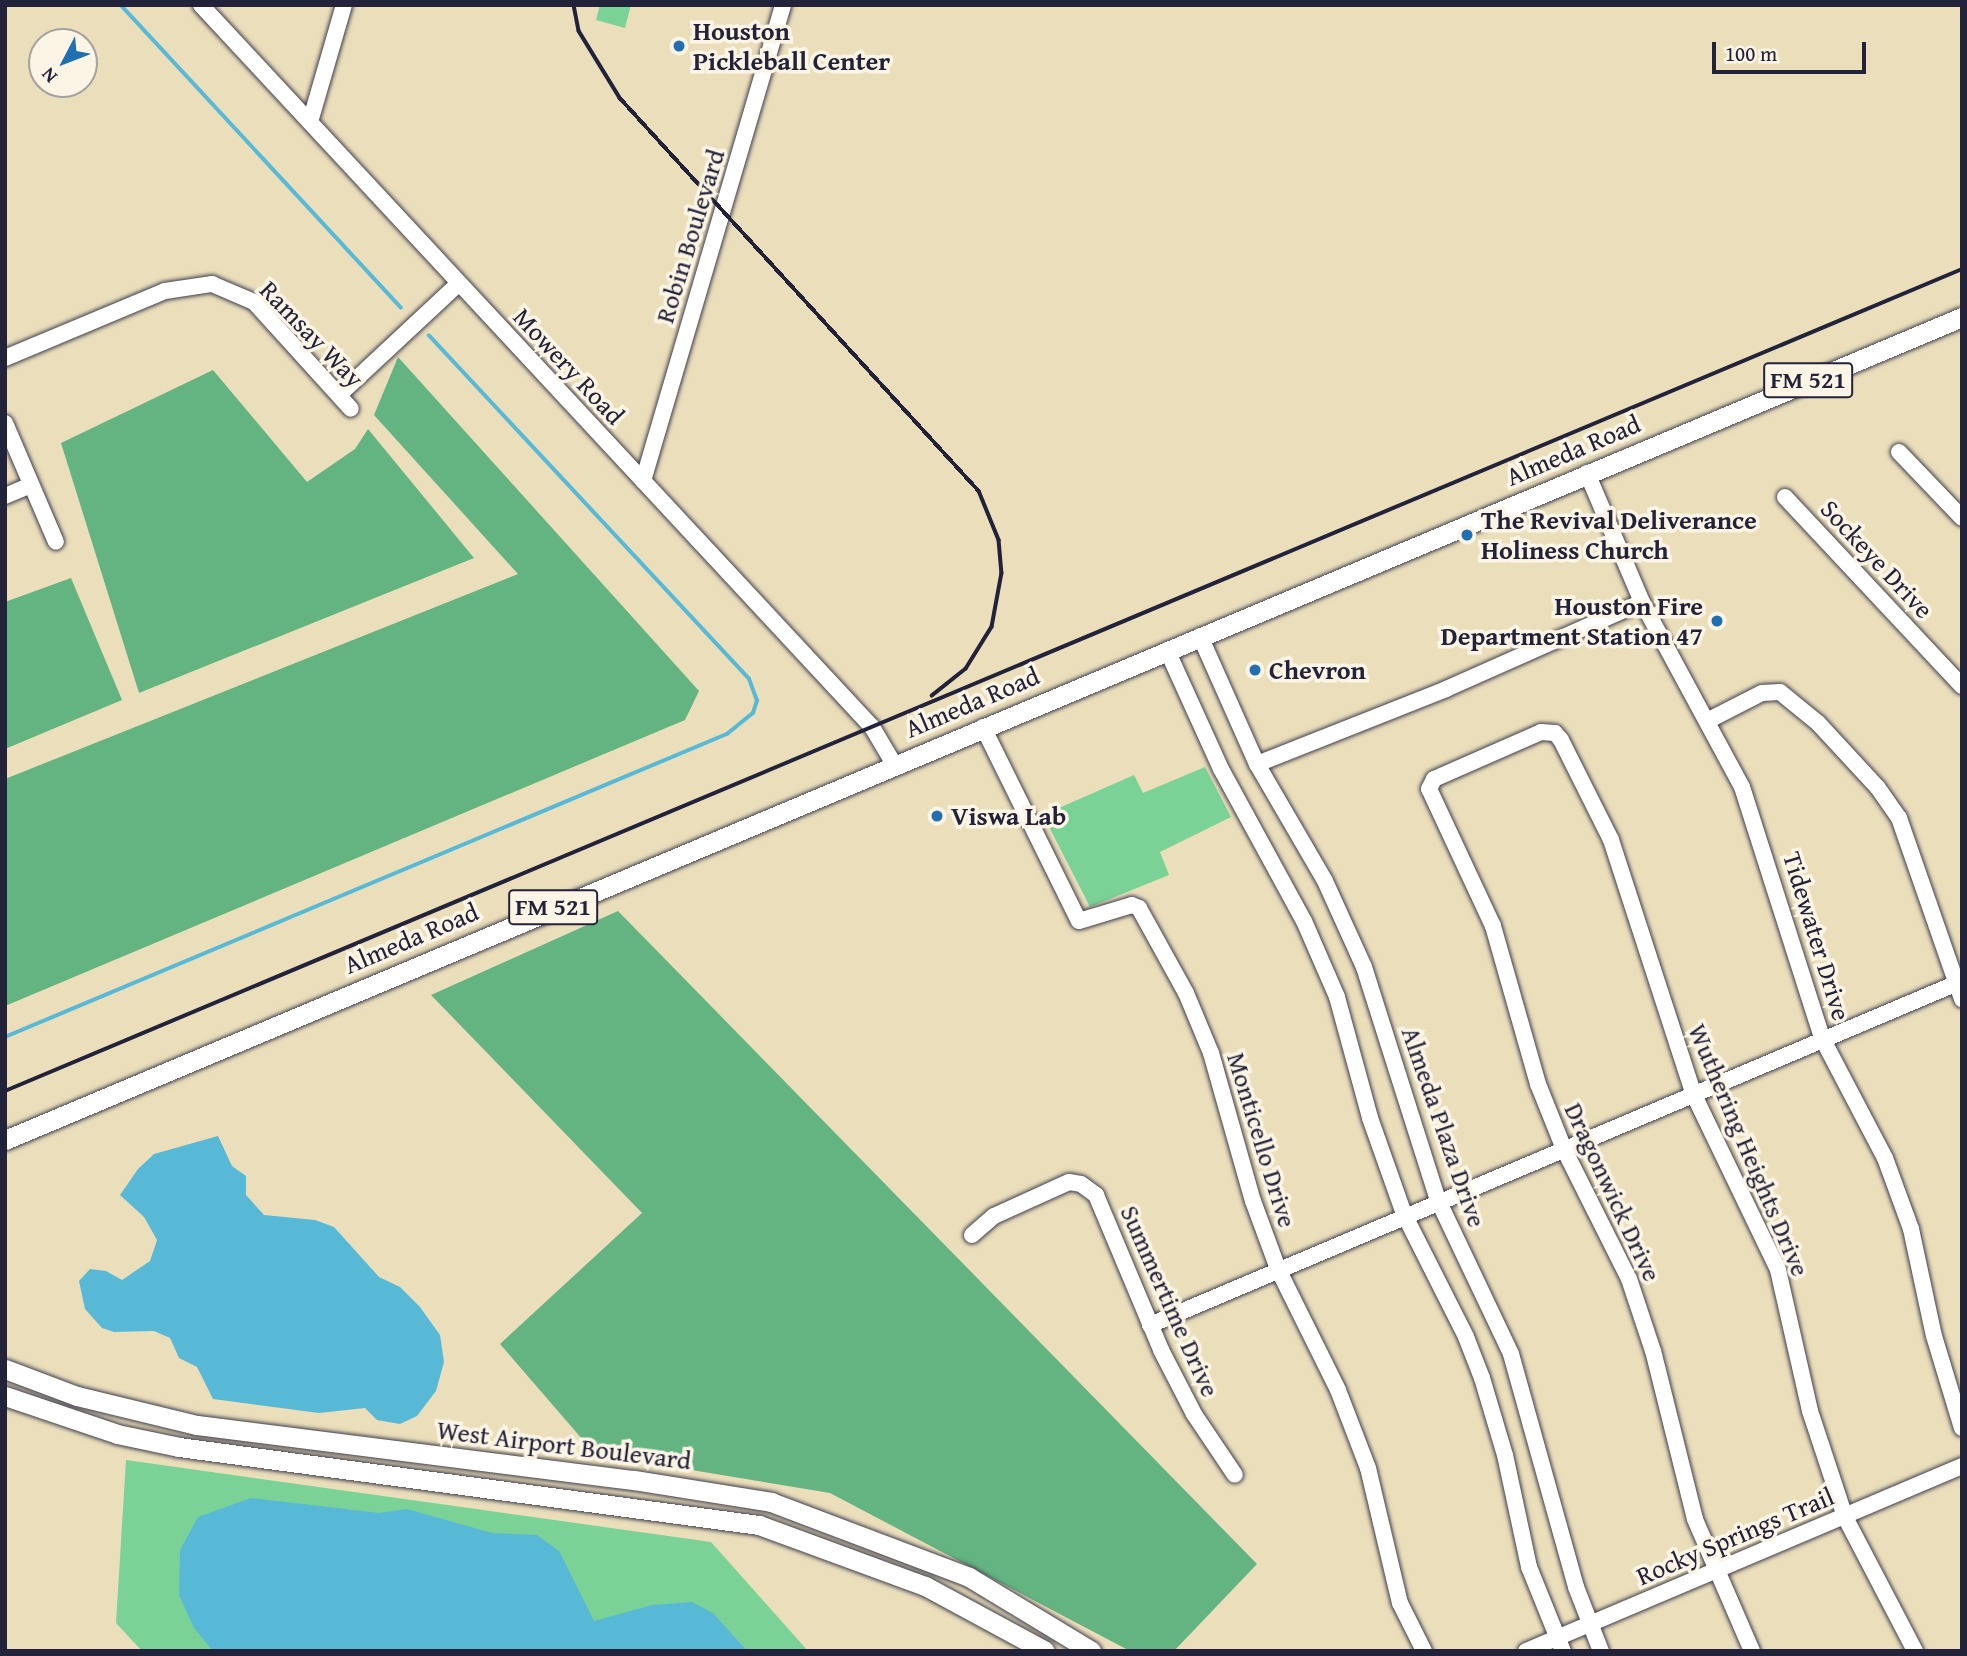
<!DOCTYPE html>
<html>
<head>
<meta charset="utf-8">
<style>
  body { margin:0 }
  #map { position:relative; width:1967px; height:1656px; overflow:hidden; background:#ebdfbb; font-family:"Gentium Book Plus",serif }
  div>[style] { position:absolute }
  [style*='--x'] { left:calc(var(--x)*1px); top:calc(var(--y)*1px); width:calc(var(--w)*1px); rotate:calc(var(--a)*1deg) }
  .green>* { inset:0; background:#7ad297 }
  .forest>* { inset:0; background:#63b480 }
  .water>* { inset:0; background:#58b9d6 }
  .stream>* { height:3.5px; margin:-1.75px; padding:0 1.75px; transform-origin:1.75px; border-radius:1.75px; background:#58b9d6 }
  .roads { filter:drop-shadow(0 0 2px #403e4e) drop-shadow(0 0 2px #403e4e) }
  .minor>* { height:16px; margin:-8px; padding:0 8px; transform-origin:8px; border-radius:8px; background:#fff }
  .major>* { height:19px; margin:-9.5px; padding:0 9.5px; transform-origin:9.5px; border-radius:9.5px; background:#fff }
  .rail>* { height:3.5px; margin:-1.75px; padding:0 1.75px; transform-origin:1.75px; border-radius:1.75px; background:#22223b }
  .dots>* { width:19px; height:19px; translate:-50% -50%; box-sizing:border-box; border:4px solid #fcf5e5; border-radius:50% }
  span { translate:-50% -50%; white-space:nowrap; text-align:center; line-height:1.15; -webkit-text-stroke:7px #fcf5e5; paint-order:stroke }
  .shield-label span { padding:2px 5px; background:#fcf5e5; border:2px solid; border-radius:5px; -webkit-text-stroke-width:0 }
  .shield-label { font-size:24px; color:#22223b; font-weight:700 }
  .poi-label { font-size:26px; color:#22223b; font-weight:700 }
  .left { translate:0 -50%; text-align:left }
  .right { translate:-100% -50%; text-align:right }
  .street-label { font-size:26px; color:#22223b }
  .frame { position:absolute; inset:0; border:7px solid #22223b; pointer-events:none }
  .north { position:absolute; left:28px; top:28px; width:70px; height:70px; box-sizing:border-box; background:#fcf5e5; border:2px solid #a5a1a1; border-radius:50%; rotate:228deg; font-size:19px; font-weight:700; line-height:28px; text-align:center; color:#22223b }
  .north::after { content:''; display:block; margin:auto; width:24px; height:32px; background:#1f6fb2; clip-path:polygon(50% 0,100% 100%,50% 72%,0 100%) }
  .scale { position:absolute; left:1712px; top:42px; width:154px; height:32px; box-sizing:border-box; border:4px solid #22223b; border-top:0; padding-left:9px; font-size:21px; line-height:24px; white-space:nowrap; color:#22223b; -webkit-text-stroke:5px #fcf5e5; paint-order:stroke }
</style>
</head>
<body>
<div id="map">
  <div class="green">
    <div style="clip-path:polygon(600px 5px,631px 5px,625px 28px,596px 20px)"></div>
    <div style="clip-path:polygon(1205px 767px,1231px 817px,1160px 852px,1169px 875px,1090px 907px,1043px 815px,1134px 775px,1143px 793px)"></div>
    <div style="clip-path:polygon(126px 1460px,711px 1542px,808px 1651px,142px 1651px,116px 1623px)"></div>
  </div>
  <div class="forest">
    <div style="clip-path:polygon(398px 357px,699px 691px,685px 720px,5px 1006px,5px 779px,518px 574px,374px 415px)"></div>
    <div style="clip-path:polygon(213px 370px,307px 482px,355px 449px,368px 429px,474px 558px,139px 693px,61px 443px)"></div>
    <div style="clip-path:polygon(71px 578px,122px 700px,5px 749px,5px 602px)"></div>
    <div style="clip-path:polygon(618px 911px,1257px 1564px,1174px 1651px,1130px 1651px,830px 1493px,595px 1454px,500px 1344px,642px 1213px,431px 995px)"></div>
  </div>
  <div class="water">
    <div style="clip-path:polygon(218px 1136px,232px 1166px,246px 1176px,246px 1195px,264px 1215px,315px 1220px,334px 1227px,379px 1277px,400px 1287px,420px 1307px,440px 1335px,444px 1362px,436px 1391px,417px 1416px,400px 1424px,377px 1420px,365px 1408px,319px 1413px,213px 1399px,197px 1367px,179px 1358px,170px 1338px,154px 1331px,114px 1332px,102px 1328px,85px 1309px,79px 1281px,90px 1269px,106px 1271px,122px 1280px,150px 1261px,157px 1240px,144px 1217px,120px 1195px,138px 1169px,154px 1154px)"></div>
    <div style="clip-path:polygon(251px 1498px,379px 1513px,407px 1509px,492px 1533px,537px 1535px,559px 1551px,594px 1621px,652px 1605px,692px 1602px,713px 1613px,747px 1651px,213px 1651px,194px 1628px,179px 1595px,180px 1550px,198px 1517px)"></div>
  </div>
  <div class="stream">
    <div style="--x:121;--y:5;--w:412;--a:47.2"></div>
    <div style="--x:5;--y:1037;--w:783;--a:-22.77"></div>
    <div style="--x:727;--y:734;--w:33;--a:-39"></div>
    <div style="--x:753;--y:713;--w:13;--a:-72"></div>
    <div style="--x:757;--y:701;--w:23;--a:-110"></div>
    <div style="--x:749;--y:679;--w:469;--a:-133"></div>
  </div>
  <div class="roads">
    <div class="minor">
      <div style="--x:201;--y:5;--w:986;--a:47.1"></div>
      <div style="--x:872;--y:727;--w:43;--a:59.3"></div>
      <div style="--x:310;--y:122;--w:122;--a:-73.8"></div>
      <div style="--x:5;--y:358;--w:173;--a:-22.7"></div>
      <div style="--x:165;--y:291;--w:48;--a:-8.5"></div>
      <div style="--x:212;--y:284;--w:46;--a:23.2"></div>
      <div style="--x:254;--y:302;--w:144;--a:47.8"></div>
      <div style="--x:339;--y:395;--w:163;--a:-43"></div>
      <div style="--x:5;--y:423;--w:129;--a:66.8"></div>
      <div style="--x:1899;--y:452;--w:91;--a:46.3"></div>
      <div style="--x:1587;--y:473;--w:140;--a:66.9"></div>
      <div style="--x:1642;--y:602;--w:210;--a:61.6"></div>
      <div style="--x:1742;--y:787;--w:263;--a:72.3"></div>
      <div style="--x:1822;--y:1038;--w:136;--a:62.3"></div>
      <div style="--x:1885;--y:1158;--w:76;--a:69.9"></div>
      <div style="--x:1911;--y:1229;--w:109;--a:77.9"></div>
      <div style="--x:1934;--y:1336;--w:96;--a:73.1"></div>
      <div style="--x:643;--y:481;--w:496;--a:-73.6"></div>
      <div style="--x:5;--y:496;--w:28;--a:-23"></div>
      <div style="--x:1785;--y:497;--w:259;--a:46.9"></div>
      <div style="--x:1200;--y:636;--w:140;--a:66"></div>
      <div style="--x:1257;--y:764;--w:135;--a:59.8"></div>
      <div style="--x:1325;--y:881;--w:94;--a:65.6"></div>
      <div style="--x:1364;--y:967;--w:244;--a:72.4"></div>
      <div style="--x:1438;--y:1200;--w:170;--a:64.6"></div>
      <div style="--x:1511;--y:1354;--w:242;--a:74.4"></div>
      <div style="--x:1576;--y:1587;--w:69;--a:68.7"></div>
      <div style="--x:1167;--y:650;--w:131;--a:65.6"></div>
      <div style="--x:1221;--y:769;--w:173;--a:61.4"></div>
      <div style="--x:1304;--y:921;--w:83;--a:66.5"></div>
      <div style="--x:1337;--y:997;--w:125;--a:74.7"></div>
      <div style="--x:1370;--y:1118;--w:102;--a:70.5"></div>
      <div style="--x:1404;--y:1214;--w:138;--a:63.2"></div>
      <div style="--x:1466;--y:1337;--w:44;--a:68.7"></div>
      <div style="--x:1482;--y:1378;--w:80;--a:73.4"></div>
      <div style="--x:1505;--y:1455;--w:115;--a:77.9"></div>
      <div style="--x:1529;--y:1567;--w:91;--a:68"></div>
      <div style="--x:1709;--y:720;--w:59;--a:-27"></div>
      <div style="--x:1762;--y:693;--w:18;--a:-3"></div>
      <div style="--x:1780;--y:692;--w:49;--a:39.2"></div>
      <div style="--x:1818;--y:723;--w:88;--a:47.3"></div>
      <div style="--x:1878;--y:788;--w:37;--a:55"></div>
      <div style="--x:1899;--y:818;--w:192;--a:70.8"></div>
      <div style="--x:983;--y:727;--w:216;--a:63.7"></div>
      <div style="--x:1079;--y:921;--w:55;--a:-16.8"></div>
      <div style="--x:1132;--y:905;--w:8;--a:23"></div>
      <div style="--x:1139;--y:908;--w:97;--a:61.1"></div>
      <div style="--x:1186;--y:993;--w:65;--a:67.4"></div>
      <div style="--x:1211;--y:1053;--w:154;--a:74.2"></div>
      <div style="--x:1253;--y:1201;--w:72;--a:69.8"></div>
      <div style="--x:1278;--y:1269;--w:135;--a:63.6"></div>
      <div style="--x:1338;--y:1390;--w:84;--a:69"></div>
      <div style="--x:1368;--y:1468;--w:139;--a:76.7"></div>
      <div style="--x:1400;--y:1603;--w:54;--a:63.4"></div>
      <div style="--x:1257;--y:764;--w:203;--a:-21.6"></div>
      <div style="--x:1446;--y:689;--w:214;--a:-23.9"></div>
      <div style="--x:972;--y:1235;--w:29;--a:-41"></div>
      <div style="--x:994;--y:1216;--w:82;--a:-24.4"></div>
      <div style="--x:1069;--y:1182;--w:12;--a:9"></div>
      <div style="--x:1081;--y:1184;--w:19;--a:36"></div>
      <div style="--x:1096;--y:1195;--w:168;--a:67.2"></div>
      <div style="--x:1161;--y:1350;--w:72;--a:62.7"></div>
      <div style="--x:1194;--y:1414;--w:73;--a:56.1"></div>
      <div style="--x:1150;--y:1325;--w:882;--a:-22.96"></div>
      <div style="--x:1526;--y:1651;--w:474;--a:-23"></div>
      <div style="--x:1752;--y:1651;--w:144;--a:-113.4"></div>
      <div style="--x:1695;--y:1519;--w:173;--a:-104"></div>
      <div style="--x:1653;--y:1351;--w:76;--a:-108.4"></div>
      <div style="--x:1629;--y:1279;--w:145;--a:-116.6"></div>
      <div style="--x:1564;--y:1149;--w:70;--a:-111.8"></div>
      <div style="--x:1538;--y:1084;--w:164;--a:-105.9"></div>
      <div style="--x:1493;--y:926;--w:151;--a:-115"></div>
      <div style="--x:1429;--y:789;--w:11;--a:-63"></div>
      <div style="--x:1434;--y:779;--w:117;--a:-23.7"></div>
      <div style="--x:1541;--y:732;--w:14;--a:4"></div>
      <div style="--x:1555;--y:733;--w:9;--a:49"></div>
      <div style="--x:1561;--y:740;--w:112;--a:63.4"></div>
      <div style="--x:1611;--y:840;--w:266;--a:72"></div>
      <div style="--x:1693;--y:1093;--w:196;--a:64.3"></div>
      <div style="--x:1778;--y:1270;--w:145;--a:77.2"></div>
      <div style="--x:1810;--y:1411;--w:112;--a:71.7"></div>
      <div style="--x:1845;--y:1517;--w:151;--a:62.4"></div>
    </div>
    <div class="major">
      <div style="--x:5;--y:1140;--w:2123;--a:-22.81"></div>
      <div style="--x:5;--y:1369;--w:77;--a:20.6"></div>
      <div style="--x:77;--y:1396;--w:123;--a:13.6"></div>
      <div style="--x:197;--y:1425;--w:440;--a:7.2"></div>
      <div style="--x:634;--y:1480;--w:139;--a:9.1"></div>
      <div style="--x:771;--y:1502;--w:212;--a:20.7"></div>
      <div style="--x:969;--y:1577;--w:143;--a:31.2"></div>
      <div style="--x:5;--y:1396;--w:118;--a:18.7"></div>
      <div style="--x:117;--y:1434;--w:63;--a:11.8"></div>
      <div style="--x:179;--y:1447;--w:585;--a:7.66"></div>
      <div style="--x:759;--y:1525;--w:177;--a:20.2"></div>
      <div style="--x:925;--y:1586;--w:136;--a:28.4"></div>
    </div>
  </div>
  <div class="rail">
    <div style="--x:574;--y:5;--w:26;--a:79"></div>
    <div style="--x:579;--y:31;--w:79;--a:58.5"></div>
    <div style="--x:620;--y:98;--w:532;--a:47.59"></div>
    <div style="--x:979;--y:491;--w:53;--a:67.8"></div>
    <div style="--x:999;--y:540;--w:33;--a:85"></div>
    <div style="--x:1002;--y:573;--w:55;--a:100.5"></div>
    <div style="--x:992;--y:627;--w:49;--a:121.8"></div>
    <div style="--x:966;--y:669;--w:43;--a:141.5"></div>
    <div style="--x:5;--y:1091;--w:2123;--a:-22.78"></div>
  </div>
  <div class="dots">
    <div style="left:679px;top:46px;background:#1f6fb2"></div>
    <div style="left:1467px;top:535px;background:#1f6fb2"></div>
    <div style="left:1717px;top:621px;background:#1f6fb2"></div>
    <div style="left:1255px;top:670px;background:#1f6fb2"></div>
    <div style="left:937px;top:816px;background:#1f6fb2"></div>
  </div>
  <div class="shield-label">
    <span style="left:1808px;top:380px">FM 521</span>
    <span style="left:553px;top:907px">FM 521</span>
  </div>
  <div class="poi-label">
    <span class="left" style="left:693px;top:46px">Houston<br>Pickleball Center</span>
    <span class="left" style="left:1481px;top:535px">The Revival Deliverance<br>Holiness Church</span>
    <span class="right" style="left:1703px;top:621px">Houston Fire<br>Department Station 47</span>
    <span class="left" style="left:1269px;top:670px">Chevron</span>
    <span class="left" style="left:951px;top:816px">Viswa Lab</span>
  </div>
  <div class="street-label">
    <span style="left:690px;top:236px;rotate:-73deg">Robin Boulevard</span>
    <span style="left:312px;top:334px;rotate:46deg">Ramsay Way</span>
    <span style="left:569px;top:366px;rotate:47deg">Mowery Road</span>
    <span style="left:1573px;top:450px;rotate:-23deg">Almeda Road</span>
    <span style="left:1877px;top:559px;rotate:47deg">Sockeye Drive</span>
    <span style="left:972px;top:702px;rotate:-23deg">Almeda Road</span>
    <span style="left:1817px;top:936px;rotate:73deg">Tidewater Drive</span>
    <span style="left:411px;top:938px;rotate:-23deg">Almeda Road</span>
    <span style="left:1444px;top:1127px;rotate:71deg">Almeda Plaza Drive</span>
    <span style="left:1262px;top:1140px;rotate:73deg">Monticello Drive</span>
    <span style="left:1749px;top:1150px;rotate:67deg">Wuthering Heights Drive</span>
    <span style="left:1613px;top:1192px;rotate:65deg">Dragonwick Drive</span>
    <span style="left:1170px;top:1301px;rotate:66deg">Summertime Drive</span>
    <span style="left:564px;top:1445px;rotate:7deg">West Airport Boulevard</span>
    <span style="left:1735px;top:1536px;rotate:-23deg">Rocky Springs Trail</span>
  </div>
  <div class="frame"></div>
  <div class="north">N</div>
  <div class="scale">100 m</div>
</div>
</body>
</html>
